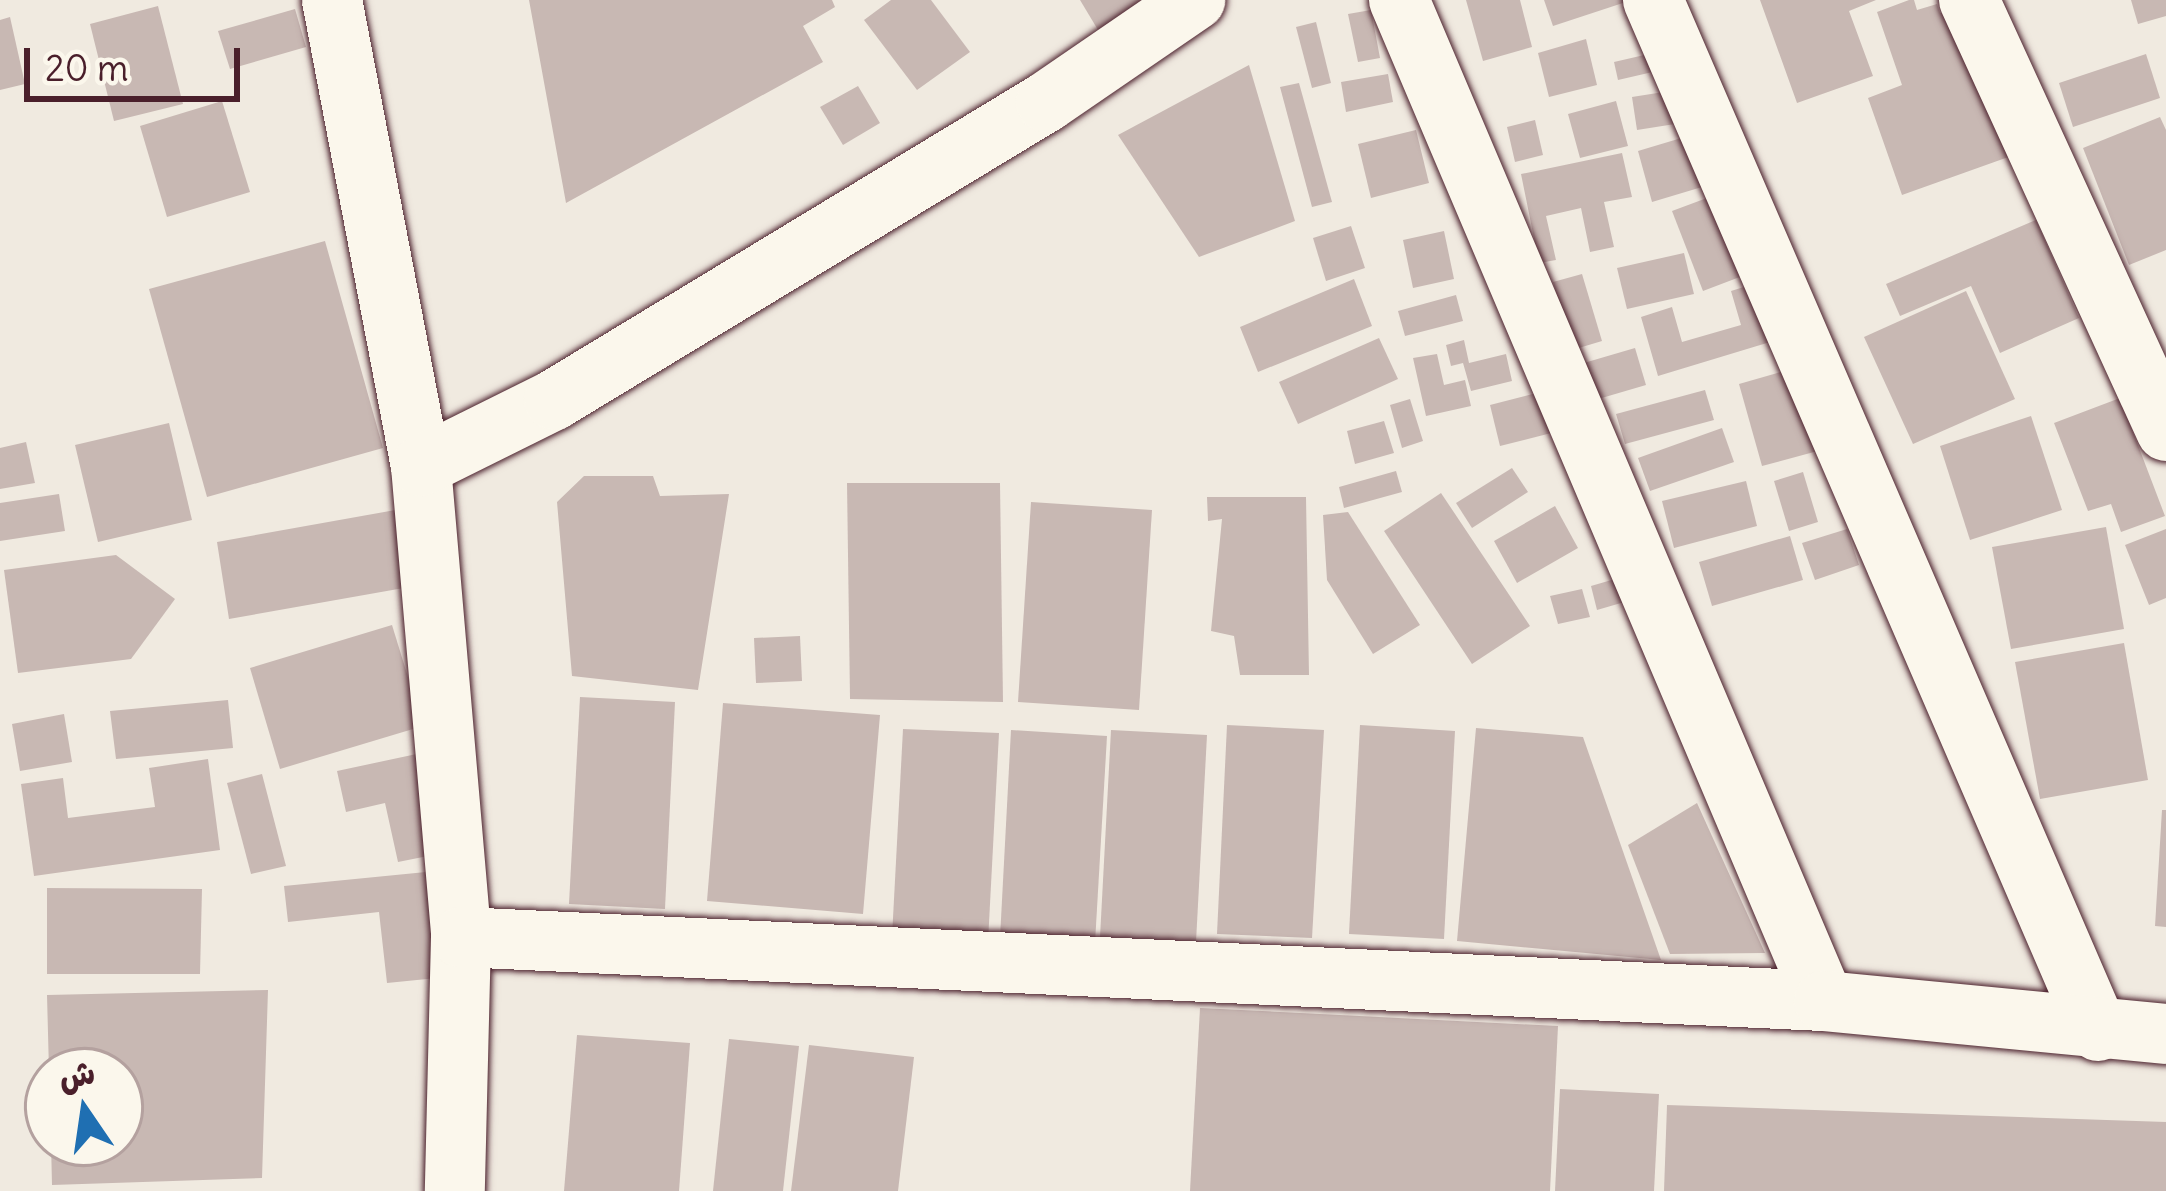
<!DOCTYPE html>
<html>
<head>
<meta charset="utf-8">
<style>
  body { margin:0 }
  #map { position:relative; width:2166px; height:1191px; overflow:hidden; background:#f0eae0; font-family:Delius,"Playpen Sans Arabic",sans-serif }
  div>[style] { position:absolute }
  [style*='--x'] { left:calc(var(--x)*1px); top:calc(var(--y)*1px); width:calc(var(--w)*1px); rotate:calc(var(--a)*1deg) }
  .building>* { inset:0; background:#c8b8b3 }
  .roads { filter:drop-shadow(0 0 3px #4a1f2b) drop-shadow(0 0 3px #4a1f2b) }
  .street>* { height:60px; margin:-30px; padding:0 30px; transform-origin:30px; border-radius:30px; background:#fbf7ec }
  span { translate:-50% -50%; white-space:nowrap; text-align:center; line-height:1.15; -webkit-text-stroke:10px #fbf7ec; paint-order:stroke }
  .north { position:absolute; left:24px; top:1047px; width:120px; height:120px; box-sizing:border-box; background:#fbf7ec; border:3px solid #b4a19f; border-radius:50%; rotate:347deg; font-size:33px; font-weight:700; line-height:48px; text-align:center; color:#4a1f2b }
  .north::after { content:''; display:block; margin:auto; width:42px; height:54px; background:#1f6fb2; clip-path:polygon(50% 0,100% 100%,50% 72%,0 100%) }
  .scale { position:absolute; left:24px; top:48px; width:216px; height:54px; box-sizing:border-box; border:6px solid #4a1f2b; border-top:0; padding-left:15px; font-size:36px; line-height:42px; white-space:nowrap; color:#4a1f2b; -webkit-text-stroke:9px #fbf7ec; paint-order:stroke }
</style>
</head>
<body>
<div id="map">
  <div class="building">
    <div style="clip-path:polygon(529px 0,832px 0,835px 7px,803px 26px,823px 62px,566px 203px)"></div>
    <div style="clip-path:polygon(891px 0,931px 0,970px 52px,917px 90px,864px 20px)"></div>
    <div style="clip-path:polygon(1080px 0,1172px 0,1104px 40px)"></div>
    <div style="clip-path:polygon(1466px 0,1520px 0,1532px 47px,1483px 61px)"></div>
    <div style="clip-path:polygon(1544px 0,1629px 0,1629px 1px,1553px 26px)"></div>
    <div style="clip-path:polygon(1760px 0,1876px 0,1849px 11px,1873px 76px,1797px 103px)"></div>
    <div style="clip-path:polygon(1909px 0,1914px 0,1917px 10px,1937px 4px,1940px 13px,1962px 6px,2014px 155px,1902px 195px,1868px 98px,1902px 85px,1877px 12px)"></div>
    <div style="clip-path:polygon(2131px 0,2166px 0,2166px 16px,2138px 24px)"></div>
    <div style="clip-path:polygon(158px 6px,183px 104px,114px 121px,90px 24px)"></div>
    <div style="clip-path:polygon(295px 9px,306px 47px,230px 69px,218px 31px)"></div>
    <div style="clip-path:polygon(1371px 10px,1380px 58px,1358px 62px,1348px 14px)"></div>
    <div style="clip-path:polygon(10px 17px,25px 84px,0 90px,0 20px)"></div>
    <div style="clip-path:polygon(1316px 22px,1331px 83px,1312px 88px,1296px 27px)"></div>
    <div style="clip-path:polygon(1586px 39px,1597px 85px,1549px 97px,1538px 53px)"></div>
    <div style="clip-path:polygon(1666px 50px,1670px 68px,1618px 80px,1614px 62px)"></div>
    <div style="clip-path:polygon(2146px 54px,2160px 98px,2073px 127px,2059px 83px)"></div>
    <div style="clip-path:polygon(1249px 65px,1295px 221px,1199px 257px,1118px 135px)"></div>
    <div style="clip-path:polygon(1388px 74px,1393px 102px,1346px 112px,1341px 82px)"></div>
    <div style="clip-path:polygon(1299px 83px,1332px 202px,1312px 207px,1280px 87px)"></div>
    <div style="clip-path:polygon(858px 86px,880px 123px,843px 145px,820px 107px)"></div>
    <div style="clip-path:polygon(1670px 91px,1675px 124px,1637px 130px,1632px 97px)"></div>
    <div style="clip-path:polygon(222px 101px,250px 192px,167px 217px,140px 126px)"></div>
    <div style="clip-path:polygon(1616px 101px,1628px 146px,1580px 158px,1568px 114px)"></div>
    <div style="clip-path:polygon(2160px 117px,2166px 130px,2166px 250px,2129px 265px,2083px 148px)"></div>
    <div style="clip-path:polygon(1535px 120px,1543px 155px,1515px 162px,1507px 127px)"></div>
    <div style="clip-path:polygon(1416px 130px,1429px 183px,1371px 198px,1358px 144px)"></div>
    <div style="clip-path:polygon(1698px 133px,1712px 184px,1652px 202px,1638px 151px)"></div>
    <div style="clip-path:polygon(1622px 153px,1632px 197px,1604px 202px,1614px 247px,1590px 252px,1581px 208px,1546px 216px,1556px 260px,1539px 263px,1521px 174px)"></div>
    <div style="clip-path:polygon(1715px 195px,1745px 275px,1703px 291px,1672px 211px)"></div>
    <div style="clip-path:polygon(2036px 220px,2079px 318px,2000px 353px,1971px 286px,1900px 316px,1886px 284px)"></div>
    <div style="clip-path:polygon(1351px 226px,1365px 268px,1326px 281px,1313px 238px)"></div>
    <div style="clip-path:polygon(1444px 231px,1454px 279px,1413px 288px,1403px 240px)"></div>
    <div style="clip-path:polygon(325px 241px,383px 448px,207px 497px,149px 289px)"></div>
    <div style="clip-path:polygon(1684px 253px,1694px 294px,1627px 309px,1617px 268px)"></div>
    <div style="clip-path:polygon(1582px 274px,1602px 341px,1572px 350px,1553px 282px)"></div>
    <div style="clip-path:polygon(1354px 279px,1372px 326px,1258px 372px,1240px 327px)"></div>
    <div style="clip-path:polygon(1763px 281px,1780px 339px,1658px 376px,1641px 317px,1672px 307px,1682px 342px,1741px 325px,1731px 291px)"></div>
    <div style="clip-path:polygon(1966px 291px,2015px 399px,1913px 444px,1864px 337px)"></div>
    <div style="clip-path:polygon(1456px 295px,1463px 321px,1405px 336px,1398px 311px)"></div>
    <div style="clip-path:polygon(1379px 338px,1398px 379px,1298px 424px,1279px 382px)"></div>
    <div style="clip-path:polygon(1464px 340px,1469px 363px,1506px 354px,1512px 381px,1471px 391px,1463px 363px,1451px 366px,1446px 345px)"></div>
    <div style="clip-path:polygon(1635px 348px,1646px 385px,1588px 402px,1577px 365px)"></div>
    <div style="clip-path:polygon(1437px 354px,1444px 385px,1465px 380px,1471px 406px,1426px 416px,1413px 358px)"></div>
    <div style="clip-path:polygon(1802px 366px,1825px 449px,1762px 466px,1739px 384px)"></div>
    <div style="clip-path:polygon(1552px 389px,1563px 430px,1500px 446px,1490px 405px)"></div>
    <div style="clip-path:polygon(1705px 390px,1714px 420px,1625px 444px,1616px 414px)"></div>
    <div style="clip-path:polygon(2120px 398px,2165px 516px,2121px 532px,2111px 504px,2088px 511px,2054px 423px)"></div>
    <div style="clip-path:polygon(1410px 399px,1423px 441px,1402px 448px,1390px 405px)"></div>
    <div style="clip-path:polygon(2031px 416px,2062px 510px,1970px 540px,1940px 446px)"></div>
    <div style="clip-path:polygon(1384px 421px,1394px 453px,1355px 464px,1347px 431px)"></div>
    <div style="clip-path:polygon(169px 423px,192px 520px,98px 542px,75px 445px)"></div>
    <div style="clip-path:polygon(1722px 428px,1734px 462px,1650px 491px,1638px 458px)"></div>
    <div style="clip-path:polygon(26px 442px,35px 483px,0 489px,0 448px)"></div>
    <div style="clip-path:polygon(1512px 468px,1528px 492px,1472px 528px,1456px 503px)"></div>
    <div style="clip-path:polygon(1396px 471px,1402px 492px,1344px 508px,1339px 487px)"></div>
    <div style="clip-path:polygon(1803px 472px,1818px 522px,1789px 531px,1774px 481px)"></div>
    <div style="clip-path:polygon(584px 476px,653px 476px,660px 496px,729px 494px,698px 690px,572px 676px,557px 502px)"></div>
    <div style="clip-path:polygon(1746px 481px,1757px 526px,1674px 548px,1662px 501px)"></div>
    <div style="clip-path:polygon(847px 483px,1000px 483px,1003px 702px,850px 699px)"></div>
    <div style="clip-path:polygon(1441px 493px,1530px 626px,1472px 664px,1384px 531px)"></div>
    <div style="clip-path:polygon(59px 494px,65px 531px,0 541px,0 503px)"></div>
    <div style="clip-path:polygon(1207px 497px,1306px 497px,1309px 675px,1240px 675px,1234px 636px,1211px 631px,1222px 519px,1208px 521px)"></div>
    <div style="clip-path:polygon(1031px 502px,1152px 510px,1139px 710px,1018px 702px)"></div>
    <div style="clip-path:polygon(1555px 506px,1578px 548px,1517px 583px,1494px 541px)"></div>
    <div style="clip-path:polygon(401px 509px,415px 586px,229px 619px,217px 542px)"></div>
    <div style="clip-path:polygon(1348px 512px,1420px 625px,1373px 654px,1327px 580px,1323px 515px)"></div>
    <div style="clip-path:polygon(2106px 527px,2124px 629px,2011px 649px,1992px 547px)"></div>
    <div style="clip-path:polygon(1847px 529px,1859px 565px,1815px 580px,1802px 543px)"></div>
    <div style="clip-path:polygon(2166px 529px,2166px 598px,2149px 605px,2125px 545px)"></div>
    <div style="clip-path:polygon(1790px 536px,1803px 580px,1712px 606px,1699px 562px)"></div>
    <div style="clip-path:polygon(116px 555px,175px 599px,131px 659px,18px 673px,4px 570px)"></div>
    <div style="clip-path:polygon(1639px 572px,1645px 596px,1597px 610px,1591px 586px)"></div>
    <div style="clip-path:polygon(1582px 589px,1590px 617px,1558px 624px,1550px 596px)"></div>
    <div style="clip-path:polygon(392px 625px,423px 726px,280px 769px,250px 668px)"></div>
    <div style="clip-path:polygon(800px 636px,802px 681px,756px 683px,754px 638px)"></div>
    <div style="clip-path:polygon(2124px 643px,2148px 780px,2040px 799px,2015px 662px)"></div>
    <div style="clip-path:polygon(580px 697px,675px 702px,665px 909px,569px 904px)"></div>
    <div style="clip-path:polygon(228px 700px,233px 748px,116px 759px,110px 711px)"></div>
    <div style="clip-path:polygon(723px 703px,880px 715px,863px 914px,707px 901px)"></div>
    <div style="clip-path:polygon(64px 714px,72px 762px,20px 771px,12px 724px)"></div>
    <div style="clip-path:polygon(1227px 725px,1324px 730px,1312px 938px,1217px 934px)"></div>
    <div style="clip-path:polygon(1360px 725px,1455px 731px,1444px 939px,1349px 934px)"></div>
    <div style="clip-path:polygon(1476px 728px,1583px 737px,1661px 960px,1457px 941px)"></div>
    <div style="clip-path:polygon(903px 729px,999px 733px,988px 942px,892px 937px)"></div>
    <div style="clip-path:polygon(1011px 730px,1107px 736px,1095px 943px,1000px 938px)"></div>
    <div style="clip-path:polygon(1111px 730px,1207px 735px,1196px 942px,1100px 937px)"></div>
    <div style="clip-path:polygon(426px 752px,448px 852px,398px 862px,385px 803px,346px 812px,337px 771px)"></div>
    <div style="clip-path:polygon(208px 759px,220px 850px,34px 876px,21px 784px,63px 778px,68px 818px,155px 807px,149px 768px)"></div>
    <div style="clip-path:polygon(262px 774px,286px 866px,251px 874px,227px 783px)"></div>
    <div style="clip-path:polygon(1697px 803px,1765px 953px,1670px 954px,1628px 845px)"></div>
    <div style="clip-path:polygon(2162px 810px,2166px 810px,2166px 927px,2155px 926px)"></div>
    <div style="clip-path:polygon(426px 872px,437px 978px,387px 983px,379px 912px,288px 922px,284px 886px)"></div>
    <div style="clip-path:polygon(47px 888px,202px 889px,200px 974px,47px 974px)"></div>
    <div style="clip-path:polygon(268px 990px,262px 1178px,52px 1185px,51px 1143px,120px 1143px,120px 1071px,49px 1071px,47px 995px)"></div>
    <div style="clip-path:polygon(1200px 1008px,1558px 1026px,1550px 1191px,1190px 1191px)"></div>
    <div style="clip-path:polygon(577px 1035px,690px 1043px,679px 1191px,564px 1191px)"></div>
    <div style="clip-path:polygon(729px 1039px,799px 1046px,783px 1191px,713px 1191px)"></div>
    <div style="clip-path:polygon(809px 1045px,914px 1057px,898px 1191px,791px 1191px)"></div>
    <div style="clip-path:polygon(1560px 1089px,1659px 1094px,1654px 1191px,1555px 1191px)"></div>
    <div style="clip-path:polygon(1667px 1105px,2166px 1122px,2166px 1191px,1664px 1191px)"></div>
  </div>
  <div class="roads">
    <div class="street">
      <div style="--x:332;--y:0;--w:474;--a:79.2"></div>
      <div style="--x:421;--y:466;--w:473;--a:85.1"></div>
      <div style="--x:461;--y:937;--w:254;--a:91.4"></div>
      <div style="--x:1399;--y:0;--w:1087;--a:67"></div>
      <div style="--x:1653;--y:0;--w:1123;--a:66.65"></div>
      <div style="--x:1969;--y:0;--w:474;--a:65.4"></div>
      <div style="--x:421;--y:466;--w:148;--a:-26.4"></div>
      <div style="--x:554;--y:400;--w:575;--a:-31.2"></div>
      <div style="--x:1046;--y:102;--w:181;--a:-34.4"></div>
      <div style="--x:461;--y:937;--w:1365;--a:2.69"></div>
      <div style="--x:1824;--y:1001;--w:344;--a:5.5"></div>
    </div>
  </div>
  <div class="north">ش</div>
  <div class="scale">20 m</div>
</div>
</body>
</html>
